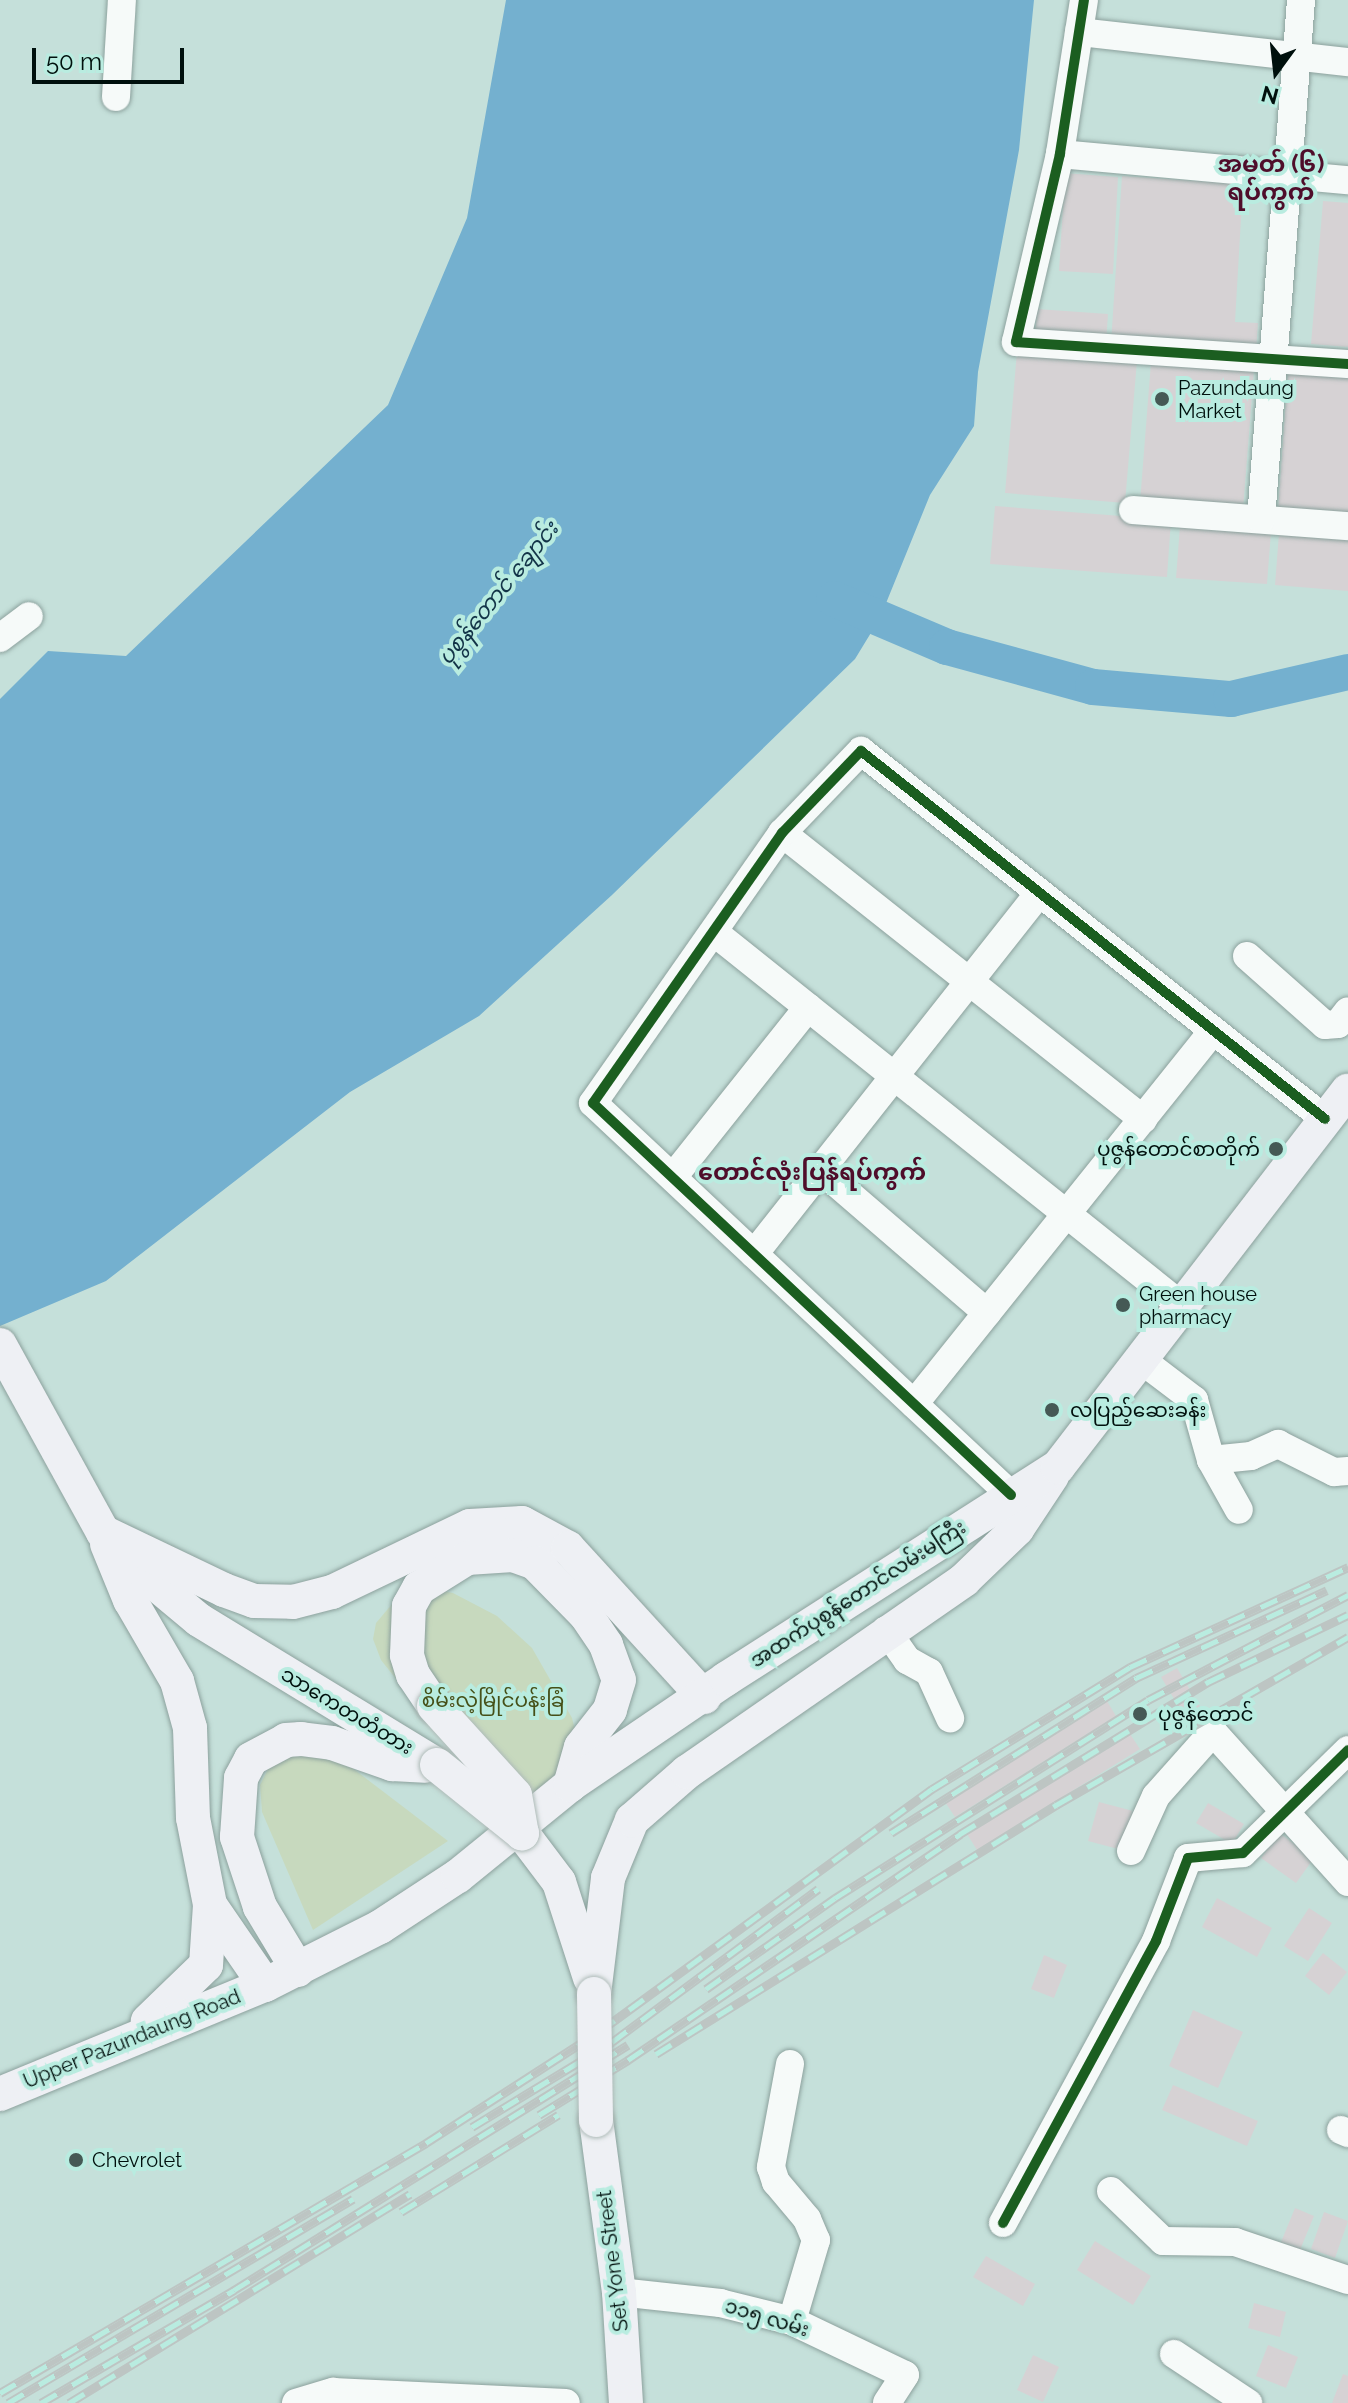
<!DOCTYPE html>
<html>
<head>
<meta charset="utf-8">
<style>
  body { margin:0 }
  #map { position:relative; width:1348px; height:2403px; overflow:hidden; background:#c5e0da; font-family:Raleway,"Noto Sans Myanmar",sans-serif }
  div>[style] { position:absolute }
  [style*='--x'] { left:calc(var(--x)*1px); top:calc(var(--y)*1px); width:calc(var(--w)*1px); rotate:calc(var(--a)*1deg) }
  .green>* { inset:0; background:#c7d9be }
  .water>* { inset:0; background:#74b0cf }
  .river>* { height:36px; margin:-18px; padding:0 18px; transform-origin:18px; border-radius:18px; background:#74b0cf }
  .building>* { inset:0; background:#d6d2d4 }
  .roads { filter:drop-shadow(0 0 2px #8ca19d) drop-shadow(0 0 2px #8ca19d) }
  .minor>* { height:28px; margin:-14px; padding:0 14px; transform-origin:14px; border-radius:14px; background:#f6faf9 }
  .major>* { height:34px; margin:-17px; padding:0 17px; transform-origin:17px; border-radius:17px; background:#eef0f4 }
  .rail>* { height:9px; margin-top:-4.5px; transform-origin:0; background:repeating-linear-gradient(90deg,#b9ece0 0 18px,#bdc5c3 0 36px); box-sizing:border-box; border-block:2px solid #bdc5c3 }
  .bridges { filter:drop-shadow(0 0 2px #aebbb8) drop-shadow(0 0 2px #aebbb8) }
  .major-bridge>* { height:34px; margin:-17px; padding:0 17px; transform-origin:17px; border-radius:17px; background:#eef0f4 }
  .cycleway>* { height:10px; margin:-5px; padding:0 5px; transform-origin:5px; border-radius:5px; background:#1b5e20 }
  .dots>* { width:22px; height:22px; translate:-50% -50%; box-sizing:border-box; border:4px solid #b9ece0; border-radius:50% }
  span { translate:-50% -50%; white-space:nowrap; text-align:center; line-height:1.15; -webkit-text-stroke:8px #b9ece0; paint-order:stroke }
  .poi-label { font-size:20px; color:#00100d }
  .left { translate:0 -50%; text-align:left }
  .right { translate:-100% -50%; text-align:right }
  .street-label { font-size:20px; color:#00100d }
  .park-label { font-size:20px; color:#455018 }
  .water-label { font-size:22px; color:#123347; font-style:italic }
  .quarter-label { font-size:24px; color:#4f0d2a; font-weight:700 }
  .north { position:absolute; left:1236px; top:32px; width:80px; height:80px; -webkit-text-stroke:6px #b9ece0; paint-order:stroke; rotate:195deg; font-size:22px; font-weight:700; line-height:32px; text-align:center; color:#00100d }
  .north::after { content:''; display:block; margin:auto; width:28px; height:36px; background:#00100d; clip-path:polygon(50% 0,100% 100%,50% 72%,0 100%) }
  .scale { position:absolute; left:32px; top:48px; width:152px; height:36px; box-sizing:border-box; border:4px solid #00100d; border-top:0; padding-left:10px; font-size:24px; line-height:28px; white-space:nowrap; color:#00100d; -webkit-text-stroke:6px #b9ece0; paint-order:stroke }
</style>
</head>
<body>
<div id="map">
  <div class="green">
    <div style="clip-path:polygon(433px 1589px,453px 1593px,497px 1616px,532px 1648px,572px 1718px,582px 1758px,506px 1817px,381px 1660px,373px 1639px,376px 1623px,398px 1597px)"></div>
    <div style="clip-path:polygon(294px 1746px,330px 1751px,448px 1841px,313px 1930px,262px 1812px,260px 1785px,272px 1761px)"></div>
  </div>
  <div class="water">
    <div style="clip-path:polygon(506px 0,1034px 0,1019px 150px,978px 372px,974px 426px,930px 495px,880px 618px,855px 659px,612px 895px,479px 1016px,350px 1092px,106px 1281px,0 1326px,0 699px,48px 651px,126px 656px,388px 405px,467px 218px)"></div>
  </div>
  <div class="river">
    <div style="--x:834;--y:599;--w:123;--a:23"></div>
    <div style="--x:947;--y:647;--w:151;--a:15.3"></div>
    <div style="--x:1093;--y:687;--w:139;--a:5"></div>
    <div style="--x:1231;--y:699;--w:120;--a:-13"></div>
  </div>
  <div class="building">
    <div style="clip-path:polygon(1065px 173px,1118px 177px,1113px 274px,1059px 271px)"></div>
    <div style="clip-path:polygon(1122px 176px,1243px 184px,1235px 322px,1258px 323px,1256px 352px,1111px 343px)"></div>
    <div style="clip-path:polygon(1323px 201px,1348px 203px,1348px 347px,1311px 344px)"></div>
    <div style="clip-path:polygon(1037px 309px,1108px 314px,1106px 344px,1035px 339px)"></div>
    <div style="clip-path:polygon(1017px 351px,1137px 361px,1125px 503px,1005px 493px)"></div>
    <div style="clip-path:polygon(1151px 362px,1254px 370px,1243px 510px,1140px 502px)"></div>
    <div style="clip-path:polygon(1288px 371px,1348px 376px,1348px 517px,1278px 511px)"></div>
    <div style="clip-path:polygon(995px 506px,1171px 520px,1167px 577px,990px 564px)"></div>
    <div style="clip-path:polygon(1180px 526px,1271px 532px,1267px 584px,1176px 578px)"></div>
    <div style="clip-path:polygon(1279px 533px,1348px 538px,1348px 591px,1275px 585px)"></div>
    <div style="clip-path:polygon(1177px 1668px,1202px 1710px,1186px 1719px,1161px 1677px)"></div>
    <div style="clip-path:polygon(1107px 1701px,1116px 1716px,955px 1817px,945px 1802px)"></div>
    <div style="clip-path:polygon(1130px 1734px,1140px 1749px,977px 1850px,967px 1834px)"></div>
    <div style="clip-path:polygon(1099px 1802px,1133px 1811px,1122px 1850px,1088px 1841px)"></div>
    <div style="clip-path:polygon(1208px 1803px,1244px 1824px,1232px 1844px,1196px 1823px)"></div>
    <div style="clip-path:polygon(1279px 1833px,1314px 1858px,1296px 1883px,1261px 1858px)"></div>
    <div style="clip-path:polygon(1217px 1898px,1272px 1928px,1257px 1957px,1202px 1927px)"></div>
    <div style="clip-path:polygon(1309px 1908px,1332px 1923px,1308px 1961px,1284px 1946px)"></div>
    <div style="clip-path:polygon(1323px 1953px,1347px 1972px,1329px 1995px,1305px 1976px)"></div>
    <div style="clip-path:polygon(1044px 1955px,1067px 1965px,1054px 1998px,1031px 1989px)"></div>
    <div style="clip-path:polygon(1193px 2010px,1243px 2032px,1218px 2088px,1169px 2066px)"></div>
    <div style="clip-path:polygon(1173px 2085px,1258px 2121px,1247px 2146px,1162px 2110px)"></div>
    <div style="clip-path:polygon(1295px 2208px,1314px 2216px,1300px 2250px,1281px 2242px)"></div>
    <div style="clip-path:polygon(1324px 2212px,1348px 2221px,1335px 2258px,1311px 2249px)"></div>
    <div style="clip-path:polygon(1095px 2241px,1151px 2276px,1133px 2305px,1077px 2270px)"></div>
    <div style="clip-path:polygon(986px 2256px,1035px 2284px,1023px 2306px,973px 2277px)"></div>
    <div style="clip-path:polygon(1254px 2303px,1286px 2312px,1280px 2337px,1248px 2328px)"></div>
    <div style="clip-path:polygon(1268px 2345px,1298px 2357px,1286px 2388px,1256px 2376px)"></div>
    <div style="clip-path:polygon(1033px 2355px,1059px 2367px,1043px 2402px,1017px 2390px)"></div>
    <div style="clip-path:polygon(1343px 2374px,1348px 2376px,1348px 2403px,1332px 2403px)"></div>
  </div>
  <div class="roads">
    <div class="minor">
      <div style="--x:1084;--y:0;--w:156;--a:98.9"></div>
      <div style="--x:1060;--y:154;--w:193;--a:103.2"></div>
      <div style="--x:1016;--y:342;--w:333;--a:3.8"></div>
      <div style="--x:1079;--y:32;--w:271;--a:6.4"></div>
      <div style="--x:116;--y:97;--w:97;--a:-86.5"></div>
      <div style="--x:1060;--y:154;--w:289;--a:5.2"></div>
      <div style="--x:1133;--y:510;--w:216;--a:4.3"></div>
      <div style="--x:1261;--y:519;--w:521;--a:-85.59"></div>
      <div style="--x:0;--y:638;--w:36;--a:-37"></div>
      <div style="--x:782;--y:833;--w:461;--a:38.4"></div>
      <div style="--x:715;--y:933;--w:599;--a:38.63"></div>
      <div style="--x:1247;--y:956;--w:104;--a:41.5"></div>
      <div style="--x:1325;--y:1025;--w:13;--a:-4"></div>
      <div style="--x:1338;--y:1024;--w:16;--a:-52"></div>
      <div style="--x:821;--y:1170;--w:219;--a:40.7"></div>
      <div style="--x:673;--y:1177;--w:217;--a:-51.5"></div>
      <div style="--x:754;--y:1254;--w:458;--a:-51.7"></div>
      <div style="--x:1144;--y:1362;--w:63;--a:37.2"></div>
      <div style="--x:1194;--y:1400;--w:62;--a:74.2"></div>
      <div style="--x:1211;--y:1460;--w:57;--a:60.8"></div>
      <div style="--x:914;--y:1404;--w:478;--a:-51.3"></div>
      <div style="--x:1211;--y:1460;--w:40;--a:-5.7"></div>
      <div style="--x:1251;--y:1456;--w:30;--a:-24"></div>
      <div style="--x:1278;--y:1444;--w:63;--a:26.6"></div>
      <div style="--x:1334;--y:1472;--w:14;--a:-4"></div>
      <div style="--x:1011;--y:1495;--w:573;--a:-136.84"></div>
      <div style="--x:593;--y:1103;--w:330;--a:-55"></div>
      <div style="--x:782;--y:833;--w:114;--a:-46.1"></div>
      <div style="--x:861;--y:751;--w:592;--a:38.42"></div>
      <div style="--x:886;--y:1630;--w:37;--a:55"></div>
      <div style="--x:907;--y:1660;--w:25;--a:29"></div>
      <div style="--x:929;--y:1672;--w:51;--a:65.5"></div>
      <div style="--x:1131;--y:1851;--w:60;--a:-65.6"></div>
      <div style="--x:1156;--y:1796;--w:86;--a:-48.3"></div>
      <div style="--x:1213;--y:1732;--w:202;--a:48"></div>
      <div style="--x:790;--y:2064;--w:105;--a:100.5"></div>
      <div style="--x:771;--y:2167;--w:16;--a:72"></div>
      <div style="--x:776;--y:2182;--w:48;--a:50"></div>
      <div style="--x:807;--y:2219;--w:23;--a:67"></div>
      <div style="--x:816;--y:2240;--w:84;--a:106.5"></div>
      <div style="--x:1341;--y:2130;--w:8;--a:23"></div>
      <div style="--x:1111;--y:2191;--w:72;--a:43.9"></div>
      <div style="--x:1163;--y:2241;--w:72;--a:0.8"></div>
      <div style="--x:1235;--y:2242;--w:119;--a:18.6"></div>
      <div style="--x:1003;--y:2223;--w:321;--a:-61.5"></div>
      <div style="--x:1156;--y:1941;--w:89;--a:-68.9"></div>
      <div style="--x:1188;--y:1858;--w:55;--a:-5.2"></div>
      <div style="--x:1243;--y:1853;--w:147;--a:-44.4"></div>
      <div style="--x:619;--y:2292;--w:102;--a:6.2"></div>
      <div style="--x:720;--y:2303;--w:74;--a:14"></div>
      <div style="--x:792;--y:2321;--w:125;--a:25.5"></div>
      <div style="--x:905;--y:2375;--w:33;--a:123"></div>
      <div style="--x:1174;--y:2354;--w:89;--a:33.5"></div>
      <div style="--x:296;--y:2403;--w:39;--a:-17"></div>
      <div style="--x:333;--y:2392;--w:233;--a:2.7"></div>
    </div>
    <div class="major">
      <div style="--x:0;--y:1345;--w:213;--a:61.2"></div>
      <div style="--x:103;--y:1532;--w:68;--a:45"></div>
      <div style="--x:151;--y:1580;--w:62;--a:39.8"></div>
      <div style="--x:199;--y:1620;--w:279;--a:31.4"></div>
      <div style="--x:103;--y:1532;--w:134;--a:25.6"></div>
      <div style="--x:224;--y:1590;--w:32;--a:20"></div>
      <div style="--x:254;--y:1601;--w:39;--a:1"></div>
      <div style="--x:293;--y:1602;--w:40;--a:-14.4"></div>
      <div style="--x:332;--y:1592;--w:153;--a:-25.6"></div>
      <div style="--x:470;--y:1526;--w:52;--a:-3.3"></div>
      <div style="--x:522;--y:1523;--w:52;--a:28.5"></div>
      <div style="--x:568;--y:1548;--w:202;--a:47.6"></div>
      <div style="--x:107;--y:1544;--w:61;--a:67.7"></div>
      <div style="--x:130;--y:1600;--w:94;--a:59.9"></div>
      <div style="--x:177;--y:1681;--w:49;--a:74.5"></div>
      <div style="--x:190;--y:1728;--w:90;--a:88.1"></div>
      <div style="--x:193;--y:1818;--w:89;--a:78.9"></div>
      <div style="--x:210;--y:1905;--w:60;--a:93.8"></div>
      <div style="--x:206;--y:1965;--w:81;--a:136"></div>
      <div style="--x:434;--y:1706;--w:37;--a:-124"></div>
      <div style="--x:413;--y:1675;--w:21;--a:-107"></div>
      <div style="--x:407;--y:1655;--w:49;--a:-87.7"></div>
      <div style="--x:409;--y:1606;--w:21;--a:-61"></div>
      <div style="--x:419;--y:1588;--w:57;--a:-32"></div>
      <div style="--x:467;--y:1558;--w:46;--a:-3.7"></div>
      <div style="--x:513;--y:1555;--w:23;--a:20"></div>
      <div style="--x:535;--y:1563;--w:73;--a:45.6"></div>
      <div style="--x:586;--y:1615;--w:36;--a:56"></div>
      <div style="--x:606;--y:1645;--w:37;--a:70"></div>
      <div style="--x:619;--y:1680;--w:31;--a:107"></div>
      <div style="--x:610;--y:1710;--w:47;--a:128.1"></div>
      <div style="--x:581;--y:1747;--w:40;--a:106"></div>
      <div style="--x:522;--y:1833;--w:61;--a:52.9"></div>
      <div style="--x:559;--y:1882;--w:101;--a:72.1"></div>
      <div style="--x:210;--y:1905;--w:97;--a:55.5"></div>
      <div style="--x:298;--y:1970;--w:74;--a:-121.1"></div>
      <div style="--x:260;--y:1907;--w:74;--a:-108.2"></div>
      <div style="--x:237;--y:1837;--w:59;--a:-86.1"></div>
      <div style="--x:241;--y:1778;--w:21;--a:-62"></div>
      <div style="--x:251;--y:1759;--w:40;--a:-28"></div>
      <div style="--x:286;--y:1740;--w:15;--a:-4"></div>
      <div style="--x:301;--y:1739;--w:31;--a:7"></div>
      <div style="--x:332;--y:1743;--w:64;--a:19.3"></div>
      <div style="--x:392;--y:1764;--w:33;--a:3"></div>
      <div style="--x:594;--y:1994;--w:117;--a:-83.1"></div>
      <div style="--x:608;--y:1878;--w:63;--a:-67.5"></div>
      <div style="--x:632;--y:1820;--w:73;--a:-41.1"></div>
      <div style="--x:687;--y:1772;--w:337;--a:-34.7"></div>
      <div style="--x:964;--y:1580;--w:74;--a:-43.9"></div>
      <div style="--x:1017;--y:1529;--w:64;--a:-56.6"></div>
      <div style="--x:0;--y:2094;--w:287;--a:-22.4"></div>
      <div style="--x:265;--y:1985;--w:129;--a:-26.8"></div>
      <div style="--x:380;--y:1927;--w:93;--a:-33.2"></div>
      <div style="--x:458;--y:1876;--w:144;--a:-39.1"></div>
      <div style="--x:570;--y:1785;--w:189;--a:-34.2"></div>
      <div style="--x:726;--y:1679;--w:394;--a:-32.6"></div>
      <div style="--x:1058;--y:1467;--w:475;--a:-52.4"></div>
      <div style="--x:596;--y:2120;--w:174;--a:82.4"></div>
      <div style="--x:619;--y:2292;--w:111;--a:86.4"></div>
    </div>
  </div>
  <div class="rail">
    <div style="--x:891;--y:1833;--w:290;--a:-32.3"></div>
    <div style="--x:1136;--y:1678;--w:210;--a:-24.7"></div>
    <div style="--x:706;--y:1989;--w:158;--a:-35.2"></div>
    <div style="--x:835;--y:1898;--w:370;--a:-32.3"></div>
    <div style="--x:1148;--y:1700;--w:226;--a:-27.7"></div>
    <div style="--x:656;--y:2054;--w:471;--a:-31.9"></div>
    <div style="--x:1056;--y:1805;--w:337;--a:-29.9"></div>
    <div style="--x:539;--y:2115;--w:105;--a:-31.7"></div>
    <div style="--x:628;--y:2060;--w:402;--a:-34.2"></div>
    <div style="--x:960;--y:1834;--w:291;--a:-31.5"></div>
    <div style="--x:1208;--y:1682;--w:155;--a:-25.6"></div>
    <div style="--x:472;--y:2127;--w:164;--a:-31.3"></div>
    <div style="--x:612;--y:2042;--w:257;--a:-36.6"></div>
    <div style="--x:401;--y:2212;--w:185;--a:-31.7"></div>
    <div style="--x:0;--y:2393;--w:494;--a:-30.4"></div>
    <div style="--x:426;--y:2143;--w:207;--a:-32.8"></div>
    <div style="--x:600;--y:2031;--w:411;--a:-36.1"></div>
    <div style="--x:932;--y:1789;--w:233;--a:-31.6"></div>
    <div style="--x:1130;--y:1667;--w:240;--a:-24.6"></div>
    <div style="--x:8;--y:2403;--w:401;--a:-30.6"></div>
    <div style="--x:41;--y:2403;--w:224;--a:-30.3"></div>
    <div style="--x:234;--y:2290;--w:464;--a:-31.9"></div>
    <div style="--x:69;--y:2403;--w:400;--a:-31.5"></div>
  </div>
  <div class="bridges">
    <div class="major-bridge">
      <div style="--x:434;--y:1706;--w:120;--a:47.7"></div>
      <div style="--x:515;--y:1795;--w:39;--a:80"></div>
      <div style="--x:437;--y:1765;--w:109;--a:38.7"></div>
      <div style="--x:594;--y:1994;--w:126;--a:89.1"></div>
    </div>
  </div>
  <div class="cycleway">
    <div style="--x:1084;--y:0;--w:156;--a:98.9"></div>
    <div style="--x:1060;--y:154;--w:193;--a:103.2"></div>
    <div style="--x:1016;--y:342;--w:333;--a:3.8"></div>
    <div style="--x:1011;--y:1495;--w:573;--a:-136.84"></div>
    <div style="--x:593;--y:1103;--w:330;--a:-55"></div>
    <div style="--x:782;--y:833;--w:114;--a:-46.1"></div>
    <div style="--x:861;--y:751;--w:592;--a:38.42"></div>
    <div style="--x:1003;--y:2223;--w:321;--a:-61.5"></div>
    <div style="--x:1156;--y:1941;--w:89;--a:-68.9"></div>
    <div style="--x:1188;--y:1858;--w:55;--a:-5.2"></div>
    <div style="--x:1243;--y:1853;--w:147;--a:-44.4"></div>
  </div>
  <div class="dots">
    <div style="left:1162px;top:399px;background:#455955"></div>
    <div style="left:1276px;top:1149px;background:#455955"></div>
    <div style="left:1123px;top:1305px;background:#455955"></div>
    <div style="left:1052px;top:1410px;background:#455955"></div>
    <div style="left:1140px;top:1714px;background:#455955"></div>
    <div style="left:76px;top:2160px;background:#455955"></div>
  </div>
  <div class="poi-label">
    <span class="left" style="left:1178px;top:400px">Pazundaung<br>Market</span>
    <span class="right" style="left:1260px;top:1149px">ပုဇွန်တောင်စာတိုက်</span>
    <span class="left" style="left:1139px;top:1306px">Green house<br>pharmacy</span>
    <span class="left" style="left:1070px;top:1410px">လပြည့်ဆေးခန်း</span>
    <span class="left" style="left:1158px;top:1714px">ပုဇွန်တောင်</span>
    <span class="left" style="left:92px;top:2160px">Chevrolet</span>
  </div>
  <div class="street-label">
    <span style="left:858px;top:1594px;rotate:-33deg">အထက်ပုစွန်တောင်လမ်းမကြီး</span>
    <span style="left:347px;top:1711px;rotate:31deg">သာကေတတံတား</span>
    <span style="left:132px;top:2039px;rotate:-22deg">Upper Pazundaung Road</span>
    <span style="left:613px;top:2261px;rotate:-97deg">Set Yone Street</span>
    <span style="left:767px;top:2318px;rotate:17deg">၁၁၅ လမ်း</span>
  </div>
  <div class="park-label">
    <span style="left:493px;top:1700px">စိမ်းလဲ့မြိုင်ပန်းခြံ</span>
  </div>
  <div class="water-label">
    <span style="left:498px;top:593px;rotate:-51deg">ပုစွန်တောင် ချောင်း</span>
  </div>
  <div class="quarter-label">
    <span style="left:1271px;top:178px">အမှတ် (၆)<br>ရပ်ကွက်</span>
    <span style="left:812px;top:1172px">တောင်လုံးပြန်ရပ်ကွက်</span>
  </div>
  <div class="north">N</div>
  <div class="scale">50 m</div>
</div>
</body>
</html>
